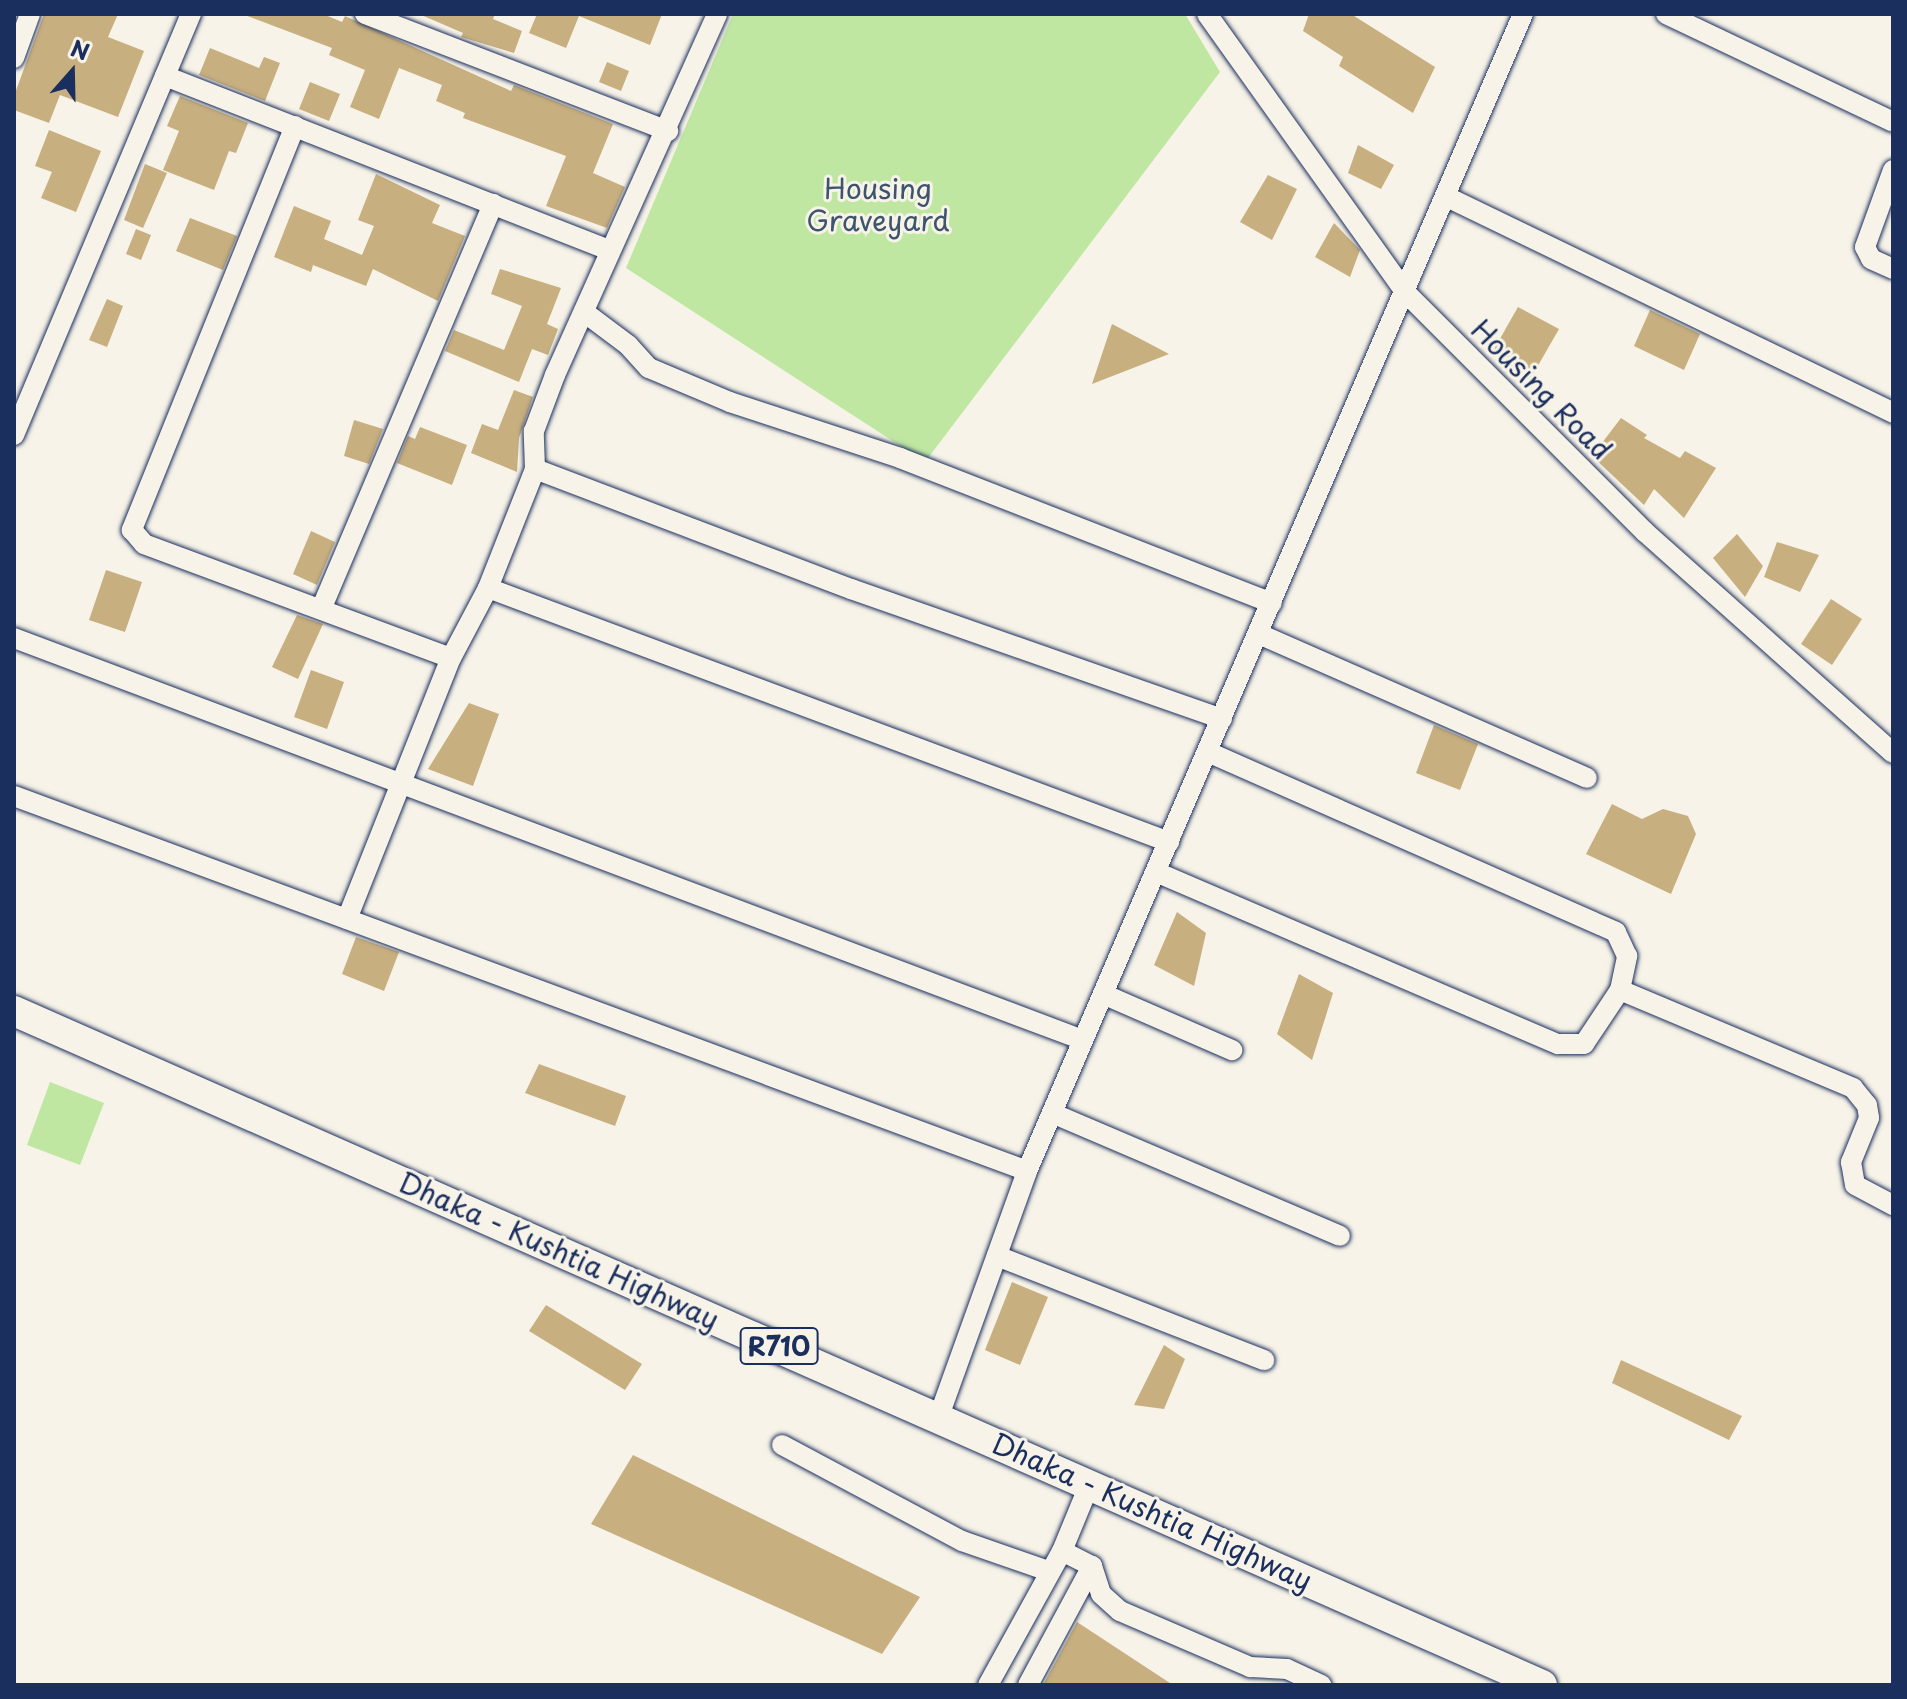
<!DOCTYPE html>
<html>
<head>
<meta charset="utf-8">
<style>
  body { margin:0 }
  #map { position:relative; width:1907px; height:1699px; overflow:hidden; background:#f7f3e8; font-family:"Playpen Sans",sans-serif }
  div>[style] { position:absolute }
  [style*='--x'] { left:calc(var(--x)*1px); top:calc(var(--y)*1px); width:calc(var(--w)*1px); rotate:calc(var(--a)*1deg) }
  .green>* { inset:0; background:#bfe7a2 }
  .building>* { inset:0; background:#c7af7f }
  .roads { filter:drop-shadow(0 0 2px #1b2f5e) drop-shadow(0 0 2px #1b2f5e) }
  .street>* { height:20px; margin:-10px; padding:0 10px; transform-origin:10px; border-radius:10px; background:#f7f3e8 }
  .primary>* { height:30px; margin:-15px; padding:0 15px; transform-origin:15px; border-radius:15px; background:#f7f3e8 }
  span { translate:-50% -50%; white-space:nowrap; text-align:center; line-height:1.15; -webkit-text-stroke:6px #f7f3e8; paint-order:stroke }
  .shield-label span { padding:2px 6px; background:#f7f3e8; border:2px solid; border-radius:6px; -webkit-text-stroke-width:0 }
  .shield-label { font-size:26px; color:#1b2f5e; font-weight:700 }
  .park-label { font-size:28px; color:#3c546c }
  .street-label { font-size:28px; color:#1b2f5e }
  .frame { position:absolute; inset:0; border:16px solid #1b2f5e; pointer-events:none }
  .north { position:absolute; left:32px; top:32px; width:80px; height:80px; -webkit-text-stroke:6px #f7f3e8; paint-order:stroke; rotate:20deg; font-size:22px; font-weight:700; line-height:32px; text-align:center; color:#1b2f5e }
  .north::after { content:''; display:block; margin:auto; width:28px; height:36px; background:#1b2f5e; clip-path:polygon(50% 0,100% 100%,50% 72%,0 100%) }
</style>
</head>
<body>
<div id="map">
  <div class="green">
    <div style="clip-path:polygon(733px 14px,1185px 14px,1220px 72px,925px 462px,626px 268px)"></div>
    <div style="clip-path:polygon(50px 1082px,104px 1103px,80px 1165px,27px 1145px)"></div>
  </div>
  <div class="building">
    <div style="clip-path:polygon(44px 14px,118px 14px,108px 37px,144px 51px,118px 117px,60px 95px,49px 123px,14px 110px,14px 96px)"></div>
    <div style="clip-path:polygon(242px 14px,323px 14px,342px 22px,345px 16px,511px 91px,514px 85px,613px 124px,593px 173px,625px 187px,607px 228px,546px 206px,566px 156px,463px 118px,465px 113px,436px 101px,442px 85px,399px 68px,379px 119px,350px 107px,365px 70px,329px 55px,332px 48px)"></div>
    <div style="clip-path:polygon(419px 14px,495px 14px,493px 19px,522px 31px,514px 53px,461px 37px,463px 33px)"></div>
    <div style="clip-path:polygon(537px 14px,662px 14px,650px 45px,579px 16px,566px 48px,529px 33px)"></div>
    <div style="clip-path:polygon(1309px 14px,1351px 14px,1435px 67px,1413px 113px,1339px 66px,1343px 57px,1303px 31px)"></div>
    <div style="clip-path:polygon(210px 48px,259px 68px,264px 57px,280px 63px,265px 101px,199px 75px)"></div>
    <div style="clip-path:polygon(607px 62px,629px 71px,621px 91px,599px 82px)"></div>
    <div style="clip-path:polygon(310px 82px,340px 94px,329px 121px,299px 109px)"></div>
    <div style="clip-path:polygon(180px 96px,248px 123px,236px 153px,229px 151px,214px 190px,163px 170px,179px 131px,167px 126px)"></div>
    <div style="clip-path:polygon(49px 130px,101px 151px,76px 212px,41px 198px,52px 172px,35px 166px)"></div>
    <div style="clip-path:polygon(1358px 145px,1394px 165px,1381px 189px,1348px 173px)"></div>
    <div style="clip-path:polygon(145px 164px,167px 173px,143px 228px,124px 220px)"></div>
    <div style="clip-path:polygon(376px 174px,440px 205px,432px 223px,465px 236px,438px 301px,373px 269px,366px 286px,313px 265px,311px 272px,274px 257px,294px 206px,331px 221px,324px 239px,362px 255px,374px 226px,358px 220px)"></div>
    <div style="clip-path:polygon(1268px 175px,1297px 189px,1272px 240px,1240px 222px)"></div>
    <div style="clip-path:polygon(190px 218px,237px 236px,223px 270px,176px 251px)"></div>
    <div style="clip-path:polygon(1334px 223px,1360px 250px,1350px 277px,1315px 257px)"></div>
    <div style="clip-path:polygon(136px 229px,151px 235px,141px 260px,126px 254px)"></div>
    <div style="clip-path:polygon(500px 269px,561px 288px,547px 324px,558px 329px,548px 355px,532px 349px,519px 382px,445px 351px,454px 330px,504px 350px,522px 306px,491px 294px)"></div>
    <div style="clip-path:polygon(107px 299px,123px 306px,107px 347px,89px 340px)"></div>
    <div style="clip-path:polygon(1518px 307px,1559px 329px,1528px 383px,1493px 351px)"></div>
    <div style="clip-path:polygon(1650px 310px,1700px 334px,1684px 370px,1634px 346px)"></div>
    <div style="clip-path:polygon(1112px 324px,1169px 354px,1092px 384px)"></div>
    <div style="clip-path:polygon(514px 390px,533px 397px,519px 438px,517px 472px,471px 453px,482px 424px,498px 430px)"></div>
    <div style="clip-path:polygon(1621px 418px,1647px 435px,1644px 438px,1680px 458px,1685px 451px,1716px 468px,1684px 518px,1654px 489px,1644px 505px,1592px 456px)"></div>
    <div style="clip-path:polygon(354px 420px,383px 429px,369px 464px,344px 456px)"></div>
    <div style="clip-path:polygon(420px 427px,467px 445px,452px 485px,397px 463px,408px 436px,415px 439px)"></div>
    <div style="clip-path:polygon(311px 531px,335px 542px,317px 585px,293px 574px)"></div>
    <div style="clip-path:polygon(1737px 534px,1763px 566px,1745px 597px,1713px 558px)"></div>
    <div style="clip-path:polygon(1777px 542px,1819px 555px,1800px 592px,1764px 577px)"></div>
    <div style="clip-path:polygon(106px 570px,142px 582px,125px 632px,89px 620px)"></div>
    <div style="clip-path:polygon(1831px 599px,1862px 619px,1832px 665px,1801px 644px)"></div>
    <div style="clip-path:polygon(297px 615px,323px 624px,298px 679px,272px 667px)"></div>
    <div style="clip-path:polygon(311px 670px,344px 682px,327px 729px,294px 717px)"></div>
    <div style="clip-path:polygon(469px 703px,499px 714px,473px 786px,428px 769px)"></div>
    <div style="clip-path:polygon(1434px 725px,1478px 744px,1460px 790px,1416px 773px)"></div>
    <div style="clip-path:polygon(1612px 804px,1642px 819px,1663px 809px,1688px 816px,1696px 834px,1671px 894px,1586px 854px)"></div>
    <div style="clip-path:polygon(1177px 912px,1206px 933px,1194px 986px,1154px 965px)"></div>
    <div style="clip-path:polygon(356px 937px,399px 952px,384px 991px,342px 974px)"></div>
    <div style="clip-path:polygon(1299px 974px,1333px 993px,1312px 1060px,1277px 1034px)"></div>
    <div style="clip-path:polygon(539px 1064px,626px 1096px,615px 1126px,525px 1093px)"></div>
    <div style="clip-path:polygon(1012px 1282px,1048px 1297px,1020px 1365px,985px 1350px)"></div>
    <div style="clip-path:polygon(546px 1305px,642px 1364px,625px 1390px,529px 1331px)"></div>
    <div style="clip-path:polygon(1164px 1345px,1185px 1359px,1164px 1409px,1134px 1405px)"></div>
    <div style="clip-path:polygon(1621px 1360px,1742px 1416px,1729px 1440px,1612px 1383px)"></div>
    <div style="clip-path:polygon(633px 1455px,920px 1597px,882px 1654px,591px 1524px)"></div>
    <div style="clip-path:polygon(1077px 1622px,1173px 1685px,1043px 1685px)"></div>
  </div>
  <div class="roads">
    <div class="street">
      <div style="--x:365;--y:14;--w:325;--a:21.1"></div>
      <div style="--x:1207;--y:14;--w:343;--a:54.5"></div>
      <div style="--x:1406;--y:293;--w:338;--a:45"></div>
      <div style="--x:1645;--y:532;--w:332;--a:41.7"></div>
      <div style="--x:1666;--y:14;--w:251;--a:25.4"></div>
      <div style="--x:14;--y:58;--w:47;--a:-70"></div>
      <div style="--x:165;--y:76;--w:477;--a:21.4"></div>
      <div style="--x:295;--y:126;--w:436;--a:112"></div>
      <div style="--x:132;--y:530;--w:18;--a:49"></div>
      <div style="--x:144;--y:544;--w:327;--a:20.4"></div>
      <div style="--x:1893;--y:170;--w:82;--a:110"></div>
      <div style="--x:1865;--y:247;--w:13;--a:63"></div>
      <div style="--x:1871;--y:259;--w:24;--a:24"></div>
      <div style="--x:1447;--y:197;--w:496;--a:25.8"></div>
      <div style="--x:584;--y:312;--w:55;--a:36.9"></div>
      <div style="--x:628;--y:345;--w:31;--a:48"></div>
      <div style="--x:649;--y:368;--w:88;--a:22.8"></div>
      <div style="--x:730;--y:402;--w:179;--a:18.2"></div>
      <div style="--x:900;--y:458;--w:399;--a:21.3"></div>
      <div style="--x:14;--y:435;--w:457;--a:-67.2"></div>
      <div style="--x:535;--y:469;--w:338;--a:20.8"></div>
      <div style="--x:851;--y:589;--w:393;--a:19.3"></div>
      <div style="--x:488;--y:588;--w:727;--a:20.45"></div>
      <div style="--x:322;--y:607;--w:438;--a:-67"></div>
      <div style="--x:1259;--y:634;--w:358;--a:23.7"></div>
      <div style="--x:14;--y:638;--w:1142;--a:20.61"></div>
      <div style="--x:14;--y:796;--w:1080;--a:20.31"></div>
      <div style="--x:1156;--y:872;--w:437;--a:23.2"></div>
      <div style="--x:1558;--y:1044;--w:26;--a:0"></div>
      <div style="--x:1584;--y:1044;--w:65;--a:-56.3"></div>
      <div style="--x:1620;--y:990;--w:35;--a:-78"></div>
      <div style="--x:1627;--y:956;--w:26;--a:-115"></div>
      <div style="--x:1616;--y:932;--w:446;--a:-156.2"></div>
      <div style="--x:347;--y:919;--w:281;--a:-68.3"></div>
      <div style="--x:451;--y:658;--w:79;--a:-62.1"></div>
      <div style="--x:488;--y:588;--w:128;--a:-68.4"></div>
      <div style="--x:535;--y:469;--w:38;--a:-92"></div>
      <div style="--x:534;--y:431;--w:60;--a:-69.4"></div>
      <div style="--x:555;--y:375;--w:396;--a:-65.8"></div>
      <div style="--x:1620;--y:990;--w:253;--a:22.8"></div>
      <div style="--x:1853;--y:1088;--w:22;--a:51"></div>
      <div style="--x:1867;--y:1105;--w:13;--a:81"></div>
      <div style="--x:1869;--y:1118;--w:48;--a:112.2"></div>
      <div style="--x:1851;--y:1162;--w:23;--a:80"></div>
      <div style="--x:1855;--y:1185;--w:43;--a:27.8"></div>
      <div style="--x:1103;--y:994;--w:141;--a:23.5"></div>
      <div style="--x:1052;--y:1113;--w:313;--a:23.1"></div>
      <div style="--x:997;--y:1256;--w:287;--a:21.3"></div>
      <div style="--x:939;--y:1416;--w:260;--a:-70.2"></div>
      <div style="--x:1027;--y:1171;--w:1259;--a:-66.8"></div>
      <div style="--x:782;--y:1445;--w:204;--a:28.1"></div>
      <div style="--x:962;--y:1541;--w:91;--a:19.2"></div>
      <div style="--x:1062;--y:1551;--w:34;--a:27"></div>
      <div style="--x:1092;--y:1566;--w:29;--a:72"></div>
      <div style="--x:1101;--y:1594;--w:25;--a:42"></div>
      <div style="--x:1120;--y:1611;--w:142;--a:23.3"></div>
      <div style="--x:1250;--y:1667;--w:37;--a:3"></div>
      <div style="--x:1287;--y:1669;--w:38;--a:25"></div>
      <div style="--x:988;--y:1685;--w:153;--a:-61.1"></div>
      <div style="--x:1062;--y:1551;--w:74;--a:-67.6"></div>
      <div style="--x:1028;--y:1685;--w:135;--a:-61.7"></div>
    </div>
    <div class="primary">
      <div style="--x:14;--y:1011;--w:1670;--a:23.8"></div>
    </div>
  </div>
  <div class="shield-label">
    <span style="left:779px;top:1346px">R710</span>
  </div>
  <div class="park-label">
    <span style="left:878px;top:204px">Housing<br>Graveyard</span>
  </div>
  <div class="street-label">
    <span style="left:1542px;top:389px;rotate:45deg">Housing Road</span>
    <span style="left:559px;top:1250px;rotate:24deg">Dhaka - Kushtia Highway</span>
    <span style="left:1152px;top:1511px;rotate:24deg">Dhaka - Kushtia Highway</span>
  </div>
  <div class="frame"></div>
  <div class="north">N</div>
</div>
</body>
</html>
